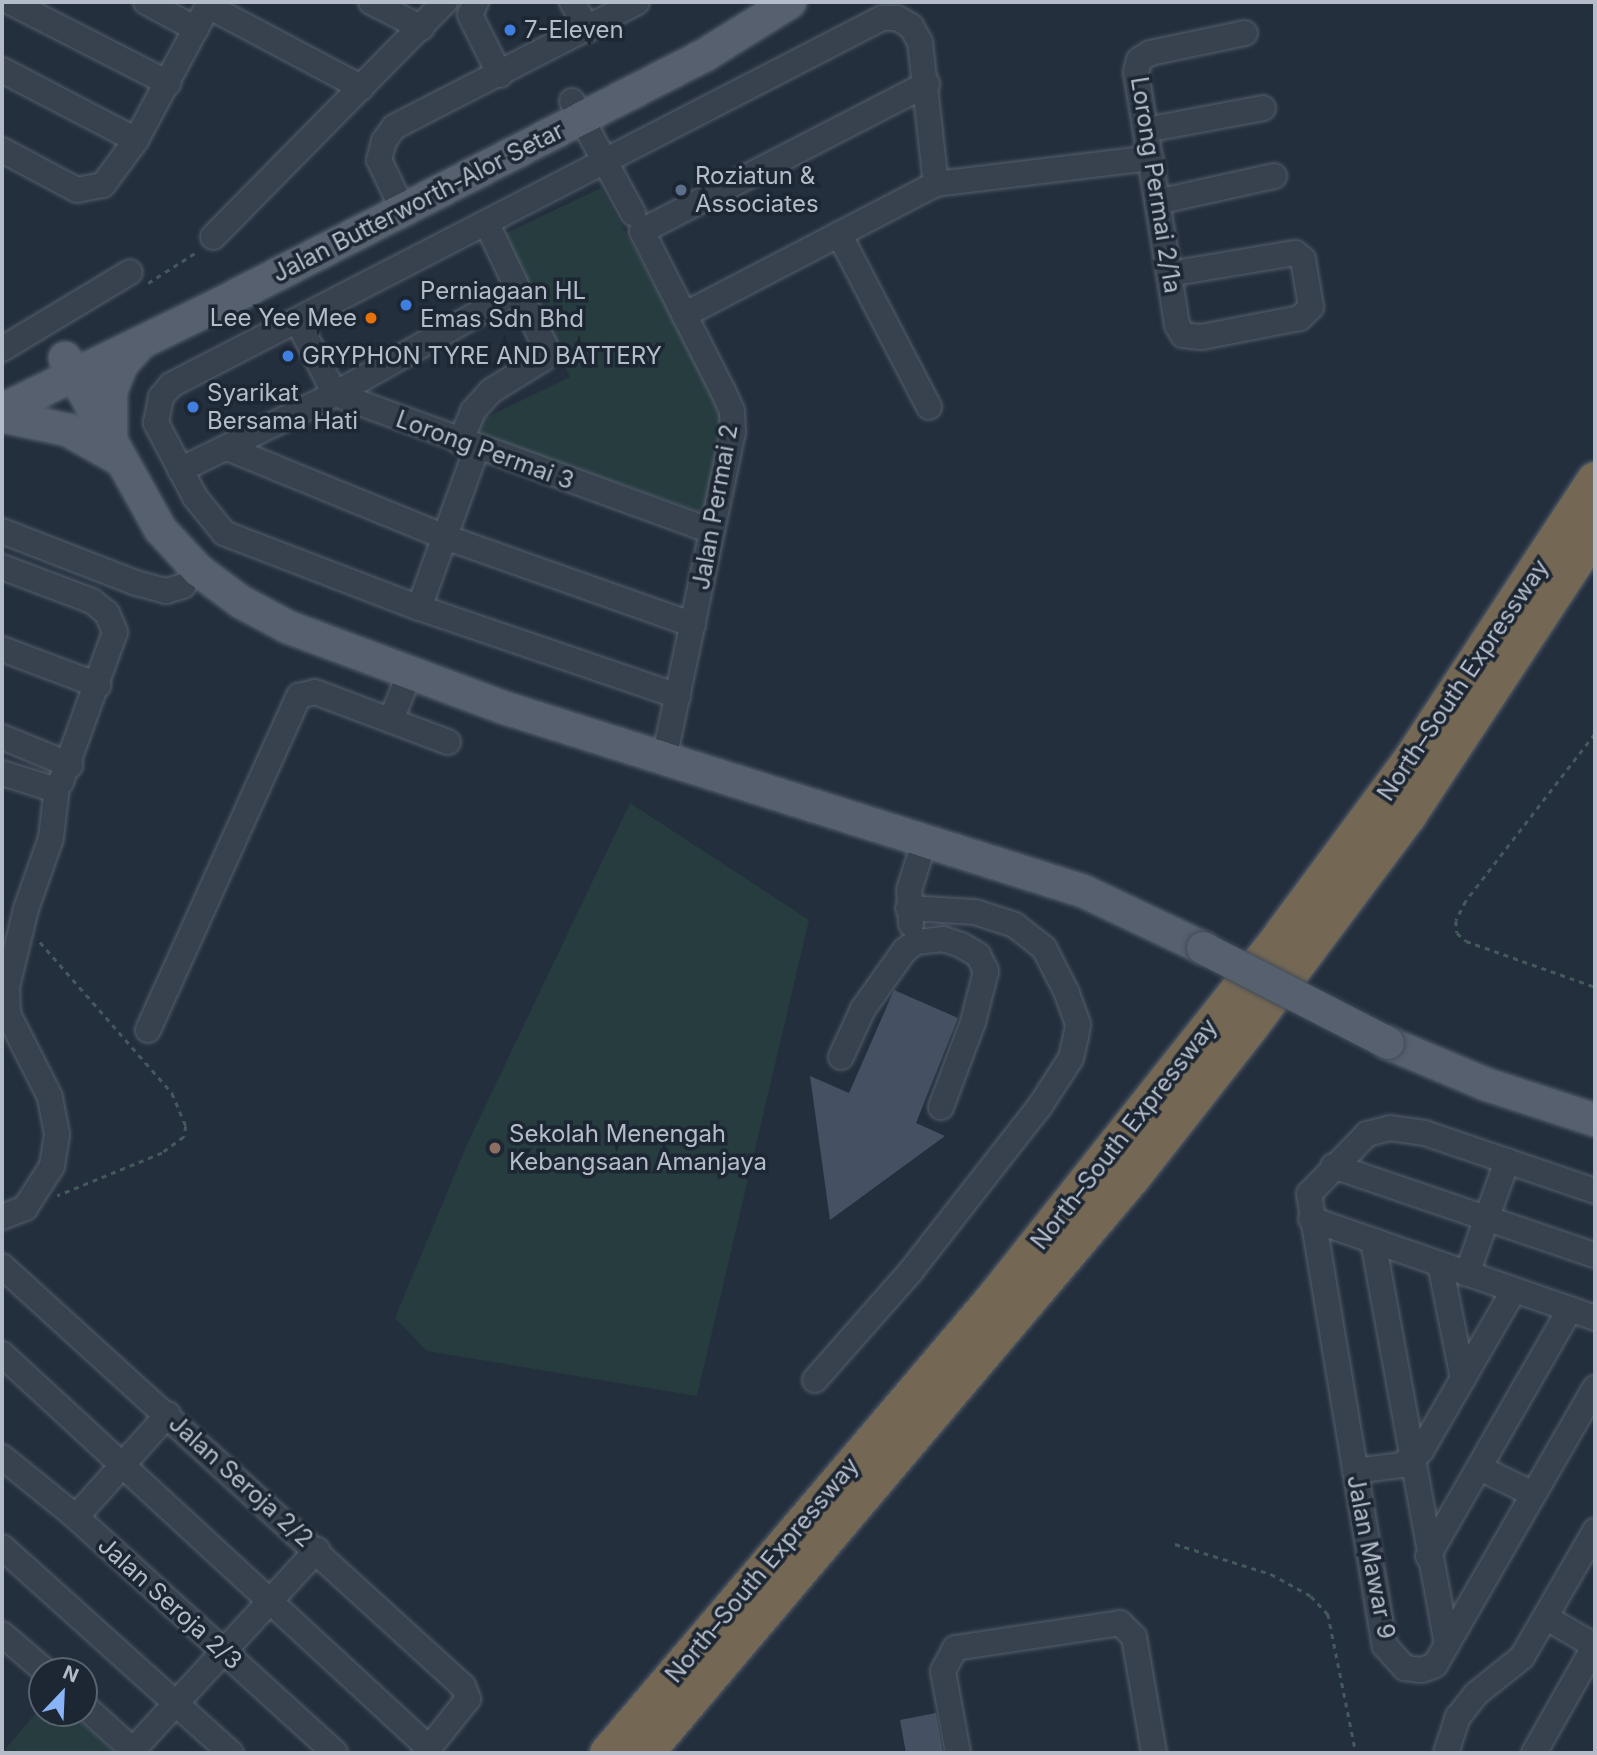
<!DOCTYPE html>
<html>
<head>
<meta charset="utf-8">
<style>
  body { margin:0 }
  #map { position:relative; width:1597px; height:1755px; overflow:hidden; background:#242f3e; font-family:Inter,sans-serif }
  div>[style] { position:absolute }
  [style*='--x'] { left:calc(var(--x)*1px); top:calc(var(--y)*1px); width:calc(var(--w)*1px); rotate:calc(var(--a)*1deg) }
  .green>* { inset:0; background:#263c3f }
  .building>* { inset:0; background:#455162 }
  .path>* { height:2.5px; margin-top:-1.25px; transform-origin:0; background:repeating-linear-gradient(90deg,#44595c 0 5px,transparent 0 10px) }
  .roads { filter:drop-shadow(0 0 2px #565f6c) drop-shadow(0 0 2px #565f6c) }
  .minor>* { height:24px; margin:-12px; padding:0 12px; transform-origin:12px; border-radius:12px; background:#38414e }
  .major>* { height:32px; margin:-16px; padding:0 16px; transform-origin:16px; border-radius:16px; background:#56606e }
  .highway>* { height:37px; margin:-18.5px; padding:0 18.5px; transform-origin:18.5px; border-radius:18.5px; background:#746855 }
  .bridges { filter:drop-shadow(0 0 2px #414a57) drop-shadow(0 0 2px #414a57) }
  .major-bridge>* { height:32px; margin:-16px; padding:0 16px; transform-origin:16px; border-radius:16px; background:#56606e }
  .dots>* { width:19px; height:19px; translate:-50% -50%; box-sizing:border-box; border:4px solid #1d2633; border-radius:50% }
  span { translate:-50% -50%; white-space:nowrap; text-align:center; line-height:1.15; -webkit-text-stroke:7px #1d2633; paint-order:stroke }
  .poi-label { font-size:24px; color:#b4bcc9 }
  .left { translate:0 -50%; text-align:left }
  .right { translate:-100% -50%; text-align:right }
  .street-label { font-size:24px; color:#b4bcc9 }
  .frame { position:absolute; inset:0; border:4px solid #b4bcc9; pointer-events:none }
  .north { position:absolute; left:28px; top:1657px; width:70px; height:70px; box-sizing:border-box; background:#1d2633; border:2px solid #59626f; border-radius:50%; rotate:23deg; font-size:19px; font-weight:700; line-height:28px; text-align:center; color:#b4bcc9 }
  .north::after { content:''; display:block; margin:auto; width:24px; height:32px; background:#8ab4f8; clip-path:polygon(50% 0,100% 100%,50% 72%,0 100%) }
</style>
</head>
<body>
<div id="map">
  <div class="green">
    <div style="clip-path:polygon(601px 188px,728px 417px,704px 513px,482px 436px,475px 423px,570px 377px,500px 236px)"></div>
    <div style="clip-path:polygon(630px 803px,809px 920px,697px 1396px,427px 1351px,395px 1318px,469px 1140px)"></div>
    <div style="clip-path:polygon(42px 1706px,42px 1713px,70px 1713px,115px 1753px,2px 1753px)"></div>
  </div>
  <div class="building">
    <div style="clip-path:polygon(894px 990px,958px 1018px,916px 1123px,945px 1136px,830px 1220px,810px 1076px,849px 1093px)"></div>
    <div style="clip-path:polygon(936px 1713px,943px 1753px,906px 1753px,900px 1720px)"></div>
  </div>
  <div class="path">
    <div style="--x:148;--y:283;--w:59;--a:-32.6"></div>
    <div style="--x:1595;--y:734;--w:211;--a:127.7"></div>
    <div style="--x:1466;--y:901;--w:22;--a:117"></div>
    <div style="--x:1456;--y:921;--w:12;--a:85"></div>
    <div style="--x:1457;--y:933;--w:12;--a:42"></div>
    <div style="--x:1466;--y:941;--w:137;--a:19.6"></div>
    <div style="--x:40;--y:942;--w:201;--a:48.8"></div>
    <div style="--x:172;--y:1093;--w:36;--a:67"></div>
    <div style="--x:186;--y:1126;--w:11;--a:100"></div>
    <div style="--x:184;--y:1137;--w:27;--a:144"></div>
    <div style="--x:162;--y:1153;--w:113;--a:157.7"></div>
    <div style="--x:1175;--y:1544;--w:101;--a:17.4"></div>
    <div style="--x:1271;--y:1574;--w:46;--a:28.8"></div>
    <div style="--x:1311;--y:1596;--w:25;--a:47"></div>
    <div style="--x:1328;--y:1614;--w:142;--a:78.6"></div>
  </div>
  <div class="roads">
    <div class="minor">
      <div style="--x:10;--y:2;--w:178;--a:27.1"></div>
      <div style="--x:146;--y:2;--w:57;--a:28.4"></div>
      <div style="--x:371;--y:2;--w:57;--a:27"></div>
      <div style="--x:476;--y:2;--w:14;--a:115"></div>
      <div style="--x:470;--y:15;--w:67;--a:63.4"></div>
      <div style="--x:572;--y:2;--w:32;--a:60"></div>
      <div style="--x:208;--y:6;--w:174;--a:28"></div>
      <div style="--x:2;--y:70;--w:151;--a:27.6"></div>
      <div style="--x:572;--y:101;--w:128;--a:61.4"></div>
      <div style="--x:1146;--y:130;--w:119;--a:-10.6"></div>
      <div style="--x:2;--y:150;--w:85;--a:28.1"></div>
      <div style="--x:77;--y:190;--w:26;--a:-11"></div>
      <div style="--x:103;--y:185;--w:56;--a:-53.7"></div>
      <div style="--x:136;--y:140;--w:157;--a:-61.8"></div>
      <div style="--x:1157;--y:202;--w:120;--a:-12.5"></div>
      <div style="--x:403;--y:210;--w:55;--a:-115.6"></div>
      <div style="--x:379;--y:160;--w:20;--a:-75"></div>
      <div style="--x:384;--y:141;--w:17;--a:-54"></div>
      <div style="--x:394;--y:127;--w:273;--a:-27.2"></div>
      <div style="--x:839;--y:234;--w:195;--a:62.5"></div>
      <div style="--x:213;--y:237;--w:330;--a:-45.4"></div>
      <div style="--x:1169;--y:274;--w:128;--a:-9.5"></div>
      <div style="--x:1295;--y:253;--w:10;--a:37"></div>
      <div style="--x:1303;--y:259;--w:49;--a:80.5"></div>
      <div style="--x:1311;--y:307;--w:16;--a:135"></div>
      <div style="--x:1300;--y:318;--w:101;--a:169.1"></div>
      <div style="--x:1201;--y:337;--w:18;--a:-174"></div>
      <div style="--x:1183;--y:335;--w:12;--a:-121"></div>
      <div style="--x:1177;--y:325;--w:52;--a:-98.9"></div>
      <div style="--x:1169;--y:274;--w:205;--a:-99.3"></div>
      <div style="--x:1136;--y:72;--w:12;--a:-76"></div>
      <div style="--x:1139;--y:60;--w:13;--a:-32"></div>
      <div style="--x:1150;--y:53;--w:97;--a:-11.9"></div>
      <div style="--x:684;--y:315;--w:284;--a:-27.5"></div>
      <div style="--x:936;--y:184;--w:216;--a:-6.9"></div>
      <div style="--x:298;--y:322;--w:81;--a:62.8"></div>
      <div style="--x:335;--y:394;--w:401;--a:20"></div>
      <div style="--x:2;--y:349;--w:149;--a:-31"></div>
      <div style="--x:460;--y:442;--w:34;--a:-67"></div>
      <div style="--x:473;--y:411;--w:27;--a:-48"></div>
      <div style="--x:491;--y:391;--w:61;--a:-31.6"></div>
      <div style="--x:543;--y:359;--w:13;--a:-81"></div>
      <div style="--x:545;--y:346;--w:135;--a:-115.4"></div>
      <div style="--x:227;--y:448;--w:235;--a:22.2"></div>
      <div style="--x:445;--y:537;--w:263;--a:19.5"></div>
      <div style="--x:180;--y:470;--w:173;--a:-26.1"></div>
      <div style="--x:335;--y:394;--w:210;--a:-29.4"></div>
      <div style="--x:2;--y:531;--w:144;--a:21.2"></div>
      <div style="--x:136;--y:583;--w:31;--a:15"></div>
      <div style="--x:166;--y:591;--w:18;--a:-16"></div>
      <div style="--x:2;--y:567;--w:96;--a:20.7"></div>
      <div style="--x:92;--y:601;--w:19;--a:39"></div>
      <div style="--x:107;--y:613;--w:21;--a:67"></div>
      <div style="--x:115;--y:632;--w:159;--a:109.8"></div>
      <div style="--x:61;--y:782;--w:11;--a:139"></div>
      <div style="--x:53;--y:789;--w:53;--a:-162.6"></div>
      <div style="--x:419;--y:608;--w:170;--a:-70.1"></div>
      <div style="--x:2;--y:649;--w:103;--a:20.6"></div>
      <div style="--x:678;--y:696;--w:274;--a:-161.2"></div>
      <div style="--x:419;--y:608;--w:209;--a:-159"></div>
      <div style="--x:224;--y:533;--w:46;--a:-128.9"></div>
      <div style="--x:195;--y:497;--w:84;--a:-117.8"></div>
      <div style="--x:156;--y:423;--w:26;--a:-79"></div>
      <div style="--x:161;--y:397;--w:16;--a:-50"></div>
      <div style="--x:171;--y:385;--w:800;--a:-27.3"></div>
      <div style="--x:882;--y:18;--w:15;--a:0"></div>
      <div style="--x:897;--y:18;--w:16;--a:30"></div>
      <div style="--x:911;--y:26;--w:18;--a:61"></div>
      <div style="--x:920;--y:42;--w:143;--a:83.6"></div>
      <div style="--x:391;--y:720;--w:48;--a:-68.2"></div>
      <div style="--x:2;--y:737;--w:74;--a:22.4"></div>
      <div style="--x:664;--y:759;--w:334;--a:-78.1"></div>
      <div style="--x:733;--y:432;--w:21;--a:-93"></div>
      <div style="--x:732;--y:411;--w:22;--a:-114"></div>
      <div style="--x:723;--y:391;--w:179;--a:-116.9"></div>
      <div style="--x:642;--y:231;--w:321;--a:-27.3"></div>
      <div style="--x:911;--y:924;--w:34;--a:-93"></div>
      <div style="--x:909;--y:890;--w:52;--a:-72.3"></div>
      <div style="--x:148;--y:1030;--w:367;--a:-65.7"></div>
      <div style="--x:299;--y:696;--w:16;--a:-14"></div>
      <div style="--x:315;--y:692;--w:142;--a:20.6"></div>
      <div style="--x:841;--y:1057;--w:53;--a:-65.4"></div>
      <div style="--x:863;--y:1009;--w:72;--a:-54.6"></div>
      <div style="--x:905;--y:950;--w:14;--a:-36"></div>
      <div style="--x:916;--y:942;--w:27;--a:-6"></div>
      <div style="--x:943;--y:939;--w:19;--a:18"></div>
      <div style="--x:961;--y:945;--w:20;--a:30"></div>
      <div style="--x:978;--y:955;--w:18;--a:63"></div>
      <div style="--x:986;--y:971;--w:53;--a:104.3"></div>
      <div style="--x:973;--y:1022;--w:91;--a:110.6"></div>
      <div style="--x:1333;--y:1166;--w:277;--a:18.8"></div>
      <div style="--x:1595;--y:1191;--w:180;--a:-161.2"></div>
      <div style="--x:1425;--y:1133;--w:35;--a:-172"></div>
      <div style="--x:1390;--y:1128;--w:24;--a:165"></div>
      <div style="--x:1367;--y:1134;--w:83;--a:134"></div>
      <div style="--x:1309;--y:1194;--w:458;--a:80.5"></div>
      <div style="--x:1385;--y:1646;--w:30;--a:48"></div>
      <div style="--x:1405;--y:1668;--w:17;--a:7"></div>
      <div style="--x:1422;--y:1670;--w:14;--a:-21"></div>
      <div style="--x:1435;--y:1665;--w:320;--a:-60"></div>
      <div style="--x:2;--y:1217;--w:25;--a:-21"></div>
      <div style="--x:25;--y:1208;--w:50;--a:-57.3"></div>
      <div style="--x:52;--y:1166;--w:32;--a:-81"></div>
      <div style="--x:57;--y:1134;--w:38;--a:-101"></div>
      <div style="--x:50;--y:1097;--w:93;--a:-116.8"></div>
      <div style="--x:8;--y:1014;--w:27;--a:-92"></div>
      <div style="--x:7;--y:987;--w:80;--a:-76.3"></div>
      <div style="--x:26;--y:909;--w:75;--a:-70.6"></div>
      <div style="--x:51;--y:838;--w:52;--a:-83.4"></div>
      <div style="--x:1311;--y:1219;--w:301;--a:19.2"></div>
      <div style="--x:1373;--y:1241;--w:410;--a:79.6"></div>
      <div style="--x:1440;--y:1264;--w:117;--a:78.7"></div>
      <div style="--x:2;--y:1266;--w:624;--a:42.34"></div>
      <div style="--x:463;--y:1686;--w:14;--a:69"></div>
      <div style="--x:468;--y:1699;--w:69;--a:128.5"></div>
      <div style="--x:1467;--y:1274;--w:120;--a:-70.5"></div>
      <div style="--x:2;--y:1354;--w:581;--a:42.7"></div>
      <div style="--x:815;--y:1380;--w:145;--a:-48.6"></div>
      <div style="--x:911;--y:1271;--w:209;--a:-52"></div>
      <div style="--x:1040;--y:1106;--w:57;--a:-57.1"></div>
      <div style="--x:1071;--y:1058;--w:22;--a:-77"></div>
      <div style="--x:1076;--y:1037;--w:13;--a:-81"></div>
      <div style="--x:1078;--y:1024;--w:33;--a:-110"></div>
      <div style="--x:1067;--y:993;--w:51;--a:-117.1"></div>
      <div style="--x:1044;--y:948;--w:37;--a:-142"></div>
      <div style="--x:1015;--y:925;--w:42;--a:-162"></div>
      <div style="--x:975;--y:912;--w:67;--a:-176.6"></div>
      <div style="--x:2;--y:1457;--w:95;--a:39"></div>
      <div style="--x:76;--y:1517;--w:350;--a:42.3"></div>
      <div style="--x:1480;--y:1468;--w:59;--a:26.1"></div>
      <div style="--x:1355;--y:1471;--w:46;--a:-7.4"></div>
      <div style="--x:1401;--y:1465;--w:24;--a:-35"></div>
      <div style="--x:1421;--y:1451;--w:186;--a:-60"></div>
      <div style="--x:76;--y:1517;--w:138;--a:-48.2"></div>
      <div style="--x:2;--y:1547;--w:308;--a:42"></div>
      <div style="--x:1428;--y:1556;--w:285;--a:-60.1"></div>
      <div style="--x:1547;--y:1618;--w:56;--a:30.3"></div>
      <div style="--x:2;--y:1634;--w:57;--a:40.7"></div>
      <div style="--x:84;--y:1706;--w:70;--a:42.1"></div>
      <div style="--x:133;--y:1750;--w:272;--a:-47.4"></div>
      <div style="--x:958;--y:1753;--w:83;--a:-100.4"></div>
      <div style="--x:943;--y:1671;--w:26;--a:-62"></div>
      <div style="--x:955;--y:1648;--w:167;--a:-8.6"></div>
      <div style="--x:1120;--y:1623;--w:20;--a:45"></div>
      <div style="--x:1134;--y:1637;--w:118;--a:80.2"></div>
      <div style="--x:1446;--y:1753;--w:38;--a:-72"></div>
      <div style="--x:1458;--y:1717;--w:29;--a:-52"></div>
      <div style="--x:1476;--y:1694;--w:59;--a:-38.8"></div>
      <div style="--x:1522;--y:1657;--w:146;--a:-59.9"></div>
      <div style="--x:1534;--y:1753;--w:124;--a:-60.5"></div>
    </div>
    <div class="major">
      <div style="--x:65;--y:358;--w:196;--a:60.9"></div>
      <div style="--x:160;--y:529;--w:56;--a:47.2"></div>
      <div style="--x:198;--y:570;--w:54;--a:36.7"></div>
      <div style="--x:241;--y:602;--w:53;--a:28"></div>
      <div style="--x:288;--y:627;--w:232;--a:20.5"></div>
      <div style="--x:505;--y:708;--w:606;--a:17.57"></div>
      <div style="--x:1083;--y:891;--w:133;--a:25.4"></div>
      <div style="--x:2;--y:410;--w:229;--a:-25.9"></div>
      <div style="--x:208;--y:310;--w:559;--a:-27.16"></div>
      <div style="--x:705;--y:55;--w:100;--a:-31.9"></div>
      <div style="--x:2;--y:416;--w:67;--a:12"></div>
      <div style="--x:68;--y:430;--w:59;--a:29.6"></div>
      <div style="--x:111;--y:436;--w:45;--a:-90"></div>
      <div style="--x:111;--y:391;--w:29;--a:-68"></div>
      <div style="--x:122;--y:364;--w:24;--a:-48"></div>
      <div style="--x:1388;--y:1043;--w:105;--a:22.9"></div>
      <div style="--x:1485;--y:1084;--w:116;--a:18.1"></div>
    </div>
    <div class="highway">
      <div style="--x:608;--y:1753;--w:598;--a:-49.68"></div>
      <div style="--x:995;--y:1297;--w:464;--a:-51.6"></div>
      <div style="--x:1283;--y:933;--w:215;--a:-53.5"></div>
      <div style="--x:1411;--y:760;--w:335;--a:-56.7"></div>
      <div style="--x:644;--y:1753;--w:754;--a:-49.79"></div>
      <div style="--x:1131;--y:1177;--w:193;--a:-51.9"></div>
      <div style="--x:1250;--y:1025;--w:262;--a:-53.2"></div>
      <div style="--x:1407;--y:815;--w:341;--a:-56.6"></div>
    </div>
  </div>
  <div class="bridges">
    <div class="major-bridge">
      <div style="--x:1203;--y:948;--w:208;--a:27.2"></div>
    </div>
  </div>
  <div class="dots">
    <div style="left:510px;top:30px;background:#3f7fe0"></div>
    <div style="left:681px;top:190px;background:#5c6f8a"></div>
    <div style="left:406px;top:305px;background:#3f7fe0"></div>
    <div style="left:371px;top:318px;background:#e8710a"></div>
    <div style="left:288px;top:356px;background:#3f7fe0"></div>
    <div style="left:193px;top:407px;background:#3f7fe0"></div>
    <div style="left:495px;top:1148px;background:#8d6e63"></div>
  </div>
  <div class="poi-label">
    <span class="left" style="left:524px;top:30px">7-Eleven</span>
    <span class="left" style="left:695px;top:190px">Roziatun &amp;<br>Associates</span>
    <span class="left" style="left:420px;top:305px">Perniagaan HL<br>Emas Sdn Bhd</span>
    <span class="right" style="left:357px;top:318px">Lee Yee Mee</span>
    <span class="left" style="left:302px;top:356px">GRYPHON TYRE AND BATTERY</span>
    <span class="left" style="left:207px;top:407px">Syarikat<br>Bersama Hati</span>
    <span class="left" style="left:509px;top:1148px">Sekolah Menengah<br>Kebangsaan Amanjaya</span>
  </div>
  <div class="street-label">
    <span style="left:1156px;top:185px;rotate:81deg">Lorong Permai 2/1a</span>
    <span style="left:418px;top:202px;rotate:-27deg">Jalan Butterworth-Alor Setar</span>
    <span style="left:485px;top:450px;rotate:20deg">Lorong Permai 3</span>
    <span style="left:715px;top:507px;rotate:-80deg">Jalan Permai 2</span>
    <span style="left:1463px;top:680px;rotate:-56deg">North–South Expressway</span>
    <span style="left:1124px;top:1134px;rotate:-52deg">North–South Expressway</span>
    <span style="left:241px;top:1481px;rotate:42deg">Jalan Seroja 2/2</span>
    <span style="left:1371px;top:1557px;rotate:79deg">Jalan Mawar 9</span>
    <span style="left:762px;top:1570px;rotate:-50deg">North–South Expressway</span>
    <span style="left:170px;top:1603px;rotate:42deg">Jalan Seroja 2/3</span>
  </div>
  <div class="frame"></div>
  <div class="north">N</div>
</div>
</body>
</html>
